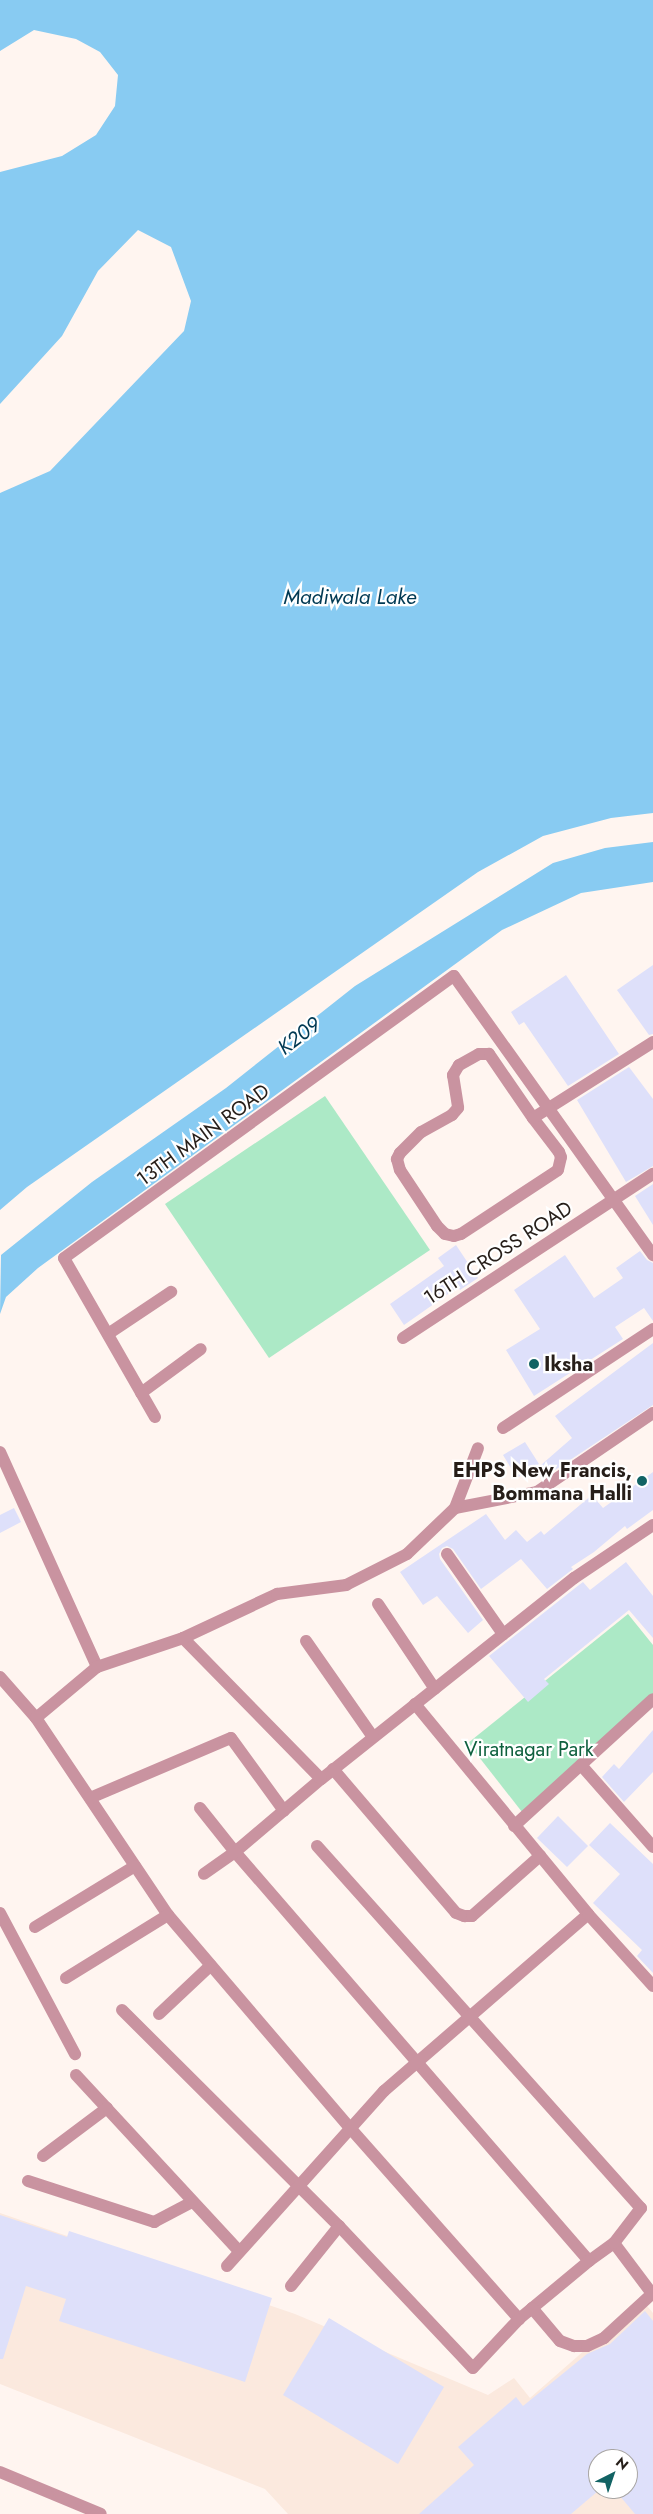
<!DOCTYPE html>
<html>
<head>
<meta charset="utf-8">
<style>
  body { margin:0 }
  #map { position:relative; width:653px; height:2514px; overflow:hidden; background:#fff5f0; font-family:Jost,sans-serif }
  div>[style] { position:absolute }
  [style*='--x'] { left:calc(var(--x)*1px); top:calc(var(--y)*1px); width:calc(var(--w)*1px); rotate:calc(var(--a)*1deg) }
  .built>* { inset:0; background:#fbe9de }
  .green>* { inset:0; background:#ace9c6 }
  .water>* { inset:0; background:#88cbf2 }
  .building>* { inset:0; background:#dee0fa }
  .minor>* { height:12px; margin:-6px; padding:0 6px; transform-origin:6px; border-radius:6px; background:#c993a0 }
  .dots>* { width:14px; height:14px; translate:-50% -50%; box-sizing:border-box; border:2px solid #fff; border-radius:50% }
  span { translate:-50% -50%; white-space:nowrap; text-align:center; line-height:1.15; -webkit-text-stroke:4.5px #fff; paint-order:stroke }
  .street-label { font-size:20px; color:#261e19 }
  .poi-label { font-size:20px; color:#261e19; font-weight:700 }
  .left { translate:0 -50%; text-align:left }
  .right { translate:-100% -50%; text-align:right }
  .park-label { font-size:20px; color:#0e603e }
  .water-label { font-size:21px; color:#003953; font-style:italic }
  .north { position:absolute; left:588px; top:2449px; width:50px; height:50px; box-sizing:border-box; background:#fff; border:1px solid #a8a5a3; border-radius:50%; rotate:41deg; font-size:14px; font-weight:700; line-height:20px; text-align:center; color:#261e19 }
  .north::after { content:''; display:block; margin:auto; width:18px; height:22px; background:#126364; clip-path:polygon(50% 0,100% 100%,50% 72%,0 100%) }
</style>
</head>
<body>
<div id="map">
  <div class="built">
    <div style="clip-path:polygon(evenodd,0 2213px,295px 2314px,488px 2395px,514px 2378px,530px 2398px,642px 2300px,653px 2313px,653px 2514px,288px 2514px,265px 2489px,0 2384px,0 2213px,598px 2459px,628px 2459px,628px 2489px,598px 2489px,598px 2459px)"></div>
  </div>
  <div class="green">
    <div style="clip-path:polygon(325px 1096px,430px 1250px,269px 1358px,165px 1204px)"></div>
    <div style="clip-path:polygon(628px 1614px,653px 1645px,653px 1698px,522px 1812px,468px 1743px)"></div>
  </div>
  <div class="water">
    <div style="clip-path:polygon(0 0,653px 0,653px 813px,611px 818px,543px 836px,478px 872px,27px 1187px,0 1210px,0 493px,50px 471px,184px 331px,191px 301px,171px 247px,138px 230px,98px 271px,62px 336px,0 404px,0 172px,62px 156px,96px 135px,115px 106px,118px 75px,100px 52px,76px 39px,34px 30px,0 51px)"></div>
    <div style="clip-path:polygon(653px 842px,653px 882px,581px 893px,502px 930px,38px 1268px,6px 1297px,0 1314px,1px 1255px,92px 1182px,226px 1088px,355px 986px,553px 863px,605px 848px)"></div>
  </div>
  <div class="building">
    <div style="clip-path:polygon(653px 965px,653px 1034px,649px 1035px,617px 990px)"></div>
    <div style="clip-path:polygon(566px 975px,619px 1054px,568px 1086px,524px 1022px,519px 1025px,511px 1012px)"></div>
    <div style="clip-path:polygon(629px 1067px,653px 1099px,653px 1166px,626px 1182px,577px 1100px)"></div>
    <div style="clip-path:polygon(653px 1184px,653px 1225px,635px 1196px)"></div>
    <div style="clip-path:polygon(456px 1245px,478px 1278px,460px 1290px,458px 1287px,404px 1325px,390px 1304px,444px 1266px,438px 1258px)"></div>
    <div style="clip-path:polygon(640px 1251px,647px 1260px,653px 1263px,653px 1321px,644px 1308px,615px 1327px,623px 1339px,534px 1396px,506px 1350px,540px 1329px,514px 1290px,565px 1255px,594px 1298px,623px 1278px,616px 1268px)"></div>
    <div style="clip-path:polygon(653px 1343px,653px 1405px,549px 1474px,541px 1465px,572px 1438px,555px 1416px)"></div>
    <div style="clip-path:polygon(525px 1442px,539px 1464px,517px 1478px,503px 1455px)"></div>
    <div style="clip-path:polygon(653px 1472px,653px 1510px,627px 1529px,625px 1526px,594px 1552px,571px 1567px,573px 1569px,547px 1589px,521px 1559px,481px 1589px,453px 1549px,447px 1546px,442px 1548px,439px 1554px,440px 1559px,483px 1620px,468px 1633px,437px 1596px,423px 1605px,400px 1572px,486px 1514px,505px 1540px,516px 1530px,527px 1542px,541px 1531px,544px 1535px,592px 1495px,603px 1508px)"></div>
    <div style="clip-path:polygon(14px 1508px,21px 1522px,0 1533px,0 1515px)"></div>
    <div style="clip-path:polygon(626px 1562px,653px 1596px,653px 1638px,629px 1610px,544px 1679px,549px 1684px,528px 1702px,489px 1656px,579px 1585px,583px 1582px,590px 1590px)"></div>
    <div style="clip-path:polygon(653px 1730px,653px 1772px,624px 1802px,602px 1777px,614px 1764px,619px 1769px)"></div>
    <div style="clip-path:polygon(558px 1816px,588px 1846px,567px 1867px,537px 1838px)"></div>
    <div style="clip-path:polygon(610px 1823px,653px 1864px,653px 1973px,637px 1956px,642px 1950px,593px 1903px,620px 1874px,589px 1845px)"></div>
    <div style="clip-path:polygon(0 2215px,67px 2237px,69px 2231px,272px 2298px,245px 2382px,59px 2321px,66px 2299px,26px 2286px,3px 2359px,0 2359px)"></div>
    <div style="clip-path:polygon(645px 2311px,653px 2321px,653px 2514px,635px 2514px,614px 2489px,628px 2489px,628px 2459px,598px 2459px,598px 2491px,571px 2514px,419px 2514px,474px 2465px,458px 2447px,516px 2397px,523px 2406px,587px 2354px,610px 2344px)"></div>
    <div style="clip-path:polygon(329px 2318px,444px 2387px,398px 2464px,283px 2395px)"></div>
  </div>
  <div class="minor">
    <div style="--x:533;--y:1118;--w:78;--a:-124.5"></div>
    <div style="--x:489;--y:1054;--w:10;--a:180"></div>
    <div style="--x:479;--y:1054;--w:23;--a:151"></div>
    <div style="--x:459;--y:1065;--w:12;--a:121"></div>
    <div style="--x:453;--y:1075;--w:33;--a:81"></div>
    <div style="--x:458;--y:1108;--w:9;--a:131"></div>
    <div style="--x:452;--y:1115;--w:35;--a:151"></div>
    <div style="--x:421;--y:1132;--w:30;--a:135"></div>
    <div style="--x:400;--y:1153;--w:7;--a:117"></div>
    <div style="--x:397;--y:1159;--w:11;--a:75"></div>
    <div style="--x:400;--y:1170;--w:67;--a:56.5"></div>
    <div style="--x:437;--y:1226;--w:11;--a:45"></div>
    <div style="--x:445;--y:1234;--w:9;--a:13"></div>
    <div style="--x:454;--y:1236;--w:7;--a:-16"></div>
    <div style="--x:461;--y:1234;--w:116;--a:-33.4"></div>
    <div style="--x:558;--y:1170;--w:13;--a:-77"></div>
    <div style="--x:561;--y:1157;--w:5;--a:-112"></div>
    <div style="--x:559;--y:1152;--w:43;--a:-127.4"></div>
    <div style="--x:533;--y:1118;--w:142;--a:-32.3"></div>
    <div style="--x:108;--y:1334;--w:76;--a:-33.7"></div>
    <div style="--x:403;--y:1338;--w:299;--a:-33.3"></div>
    <div style="--x:141;--y:1393;--w:74;--a:-36.3"></div>
    <div style="--x:155;--y:1417;--w:183;--a:-119.8"></div>
    <div style="--x:64;--y:1258;--w:481;--a:-35.9"></div>
    <div style="--x:454;--y:976;--w:343;--a:54.5"></div>
    <div style="--x:503;--y:1428;--w:180;--a:-33.4"></div>
    <div style="--x:0;--y:1452;--w:236;--a:65.7"></div>
    <div style="--x:455;--y:1508;--w:84;--a:-11"></div>
    <div style="--x:537;--y:1492;--w:140;--a:-34.3"></div>
    <div style="--x:653;--y:1525;--w:95;--a:146.1"></div>
    <div style="--x:574;--y:1578;--w:323;--a:141.5"></div>
    <div style="--x:321;--y:1779;--w:113;--a:139.7"></div>
    <div style="--x:235;--y:1852;--w:541;--a:49.12"></div>
    <div style="--x:589;--y:2261;--w:31;--a:-36"></div>
    <div style="--x:614;--y:2243;--w:65;--a:53.1"></div>
    <div style="--x:447;--y:1554;--w:98;--a:55"></div>
    <div style="--x:378;--y:1604;--w:102;--a:56.2"></div>
    <div style="--x:183;--y:1638;--w:197;--a:45.6"></div>
    <div style="--x:306;--y:1641;--w:117;--a:55.1"></div>
    <div style="--x:0;--y:1677;--w:55;--a:48.7"></div>
    <div style="--x:36;--y:1718;--w:237;--a:56.2"></div>
    <div style="--x:168;--y:1915;--w:282;--a:49.5"></div>
    <div style="--x:351;--y:2129;--w:254;--a:48.5"></div>
    <div style="--x:519;--y:2319;--w:91;--a:-39.6"></div>
    <div style="--x:415;--y:1704;--w:272;--a:50.5"></div>
    <div style="--x:36;--y:1718;--w:80;--a:-39.9"></div>
    <div style="--x:97;--y:1667;--w:91;--a:-18.6"></div>
    <div style="--x:183;--y:1638;--w:104;--a:-25.1"></div>
    <div style="--x:277;--y:1594;--w:70;--a:-7.4"></div>
    <div style="--x:346;--y:1585;--w:68;--a:-26.9"></div>
    <div style="--x:407;--y:1554;--w:66;--a:-43.8"></div>
    <div style="--x:455;--y:1508;--w:64;--a:-69"></div>
    <div style="--x:581;--y:1765;--w:109;--a:48.7"></div>
    <div style="--x:333;--y:1769;--w:189;--a:49.5"></div>
    <div style="--x:456;--y:1913;--w:9;--a:21"></div>
    <div style="--x:464;--y:1916;--w:8;--a:0"></div>
    <div style="--x:472;--y:1916;--w:91;--a:-41.4"></div>
    <div style="--x:90;--y:1798;--w:153;--a:-23.1"></div>
    <div style="--x:231;--y:1738;--w:90;--a:54"></div>
    <div style="--x:200;--y:1808;--w:56;--a:51.5"></div>
    <div style="--x:235;--y:1852;--w:38;--a:145"></div>
    <div style="--x:514;--y:1826;--w:188;--a:-42.4"></div>
    <div style="--x:317;--y:1846;--w:486;--a:48.2"></div>
    <div style="--x:641;--y:2208;--w:44;--a:127.6"></div>
    <div style="--x:0;--y:1913;--w:160;--a:62"></div>
    <div style="--x:35;--y:1927;--w:117;--a:-31.4"></div>
    <div style="--x:66;--y:1978;--w:120;--a:-31.7"></div>
    <div style="--x:122;--y:2010;--w:306;--a:44.9"></div>
    <div style="--x:339;--y:2226;--w:195;--a:46.7"></div>
    <div style="--x:473;--y:2368;--w:67;--a:-46.8"></div>
    <div style="--x:159;--y:2014;--w:71;--a:-43.3"></div>
    <div style="--x:76;--y:2075;--w:240;--a:47.2"></div>
    <div style="--x:43;--y:2156;--w:80;--a:-36.9"></div>
    <div style="--x:28;--y:2181;--w:133;--a:18"></div>
    <div style="--x:154;--y:2222;--w:43;--a:-27.8"></div>
    <div style="--x:227;--y:2266;--w:235;--a:-48.1"></div>
    <div style="--x:384;--y:2091;--w:270;--a:-40.9"></div>
    <div style="--x:588;--y:1914;--w:97;--a:47.9"></div>
    <div style="--x:291;--y:2286;--w:77;--a:-51.3"></div>
    <div style="--x:532;--y:2308;--w:43;--a:49.7"></div>
    <div style="--x:560;--y:2341;--w:15;--a:20"></div>
    <div style="--x:574;--y:2346;--w:13;--a:0"></div>
    <div style="--x:587;--y:2346;--w:19;--a:-25"></div>
    <div style="--x:604;--y:2338;--w:67;--a:-42.6"></div>
    <div style="--x:0;--y:2472;--w:109;--a:22.6"></div>
  </div>
  <div class="dots">
    <div style="left:534px;top:1364px;background:#126364"></div>
    <div style="left:642px;top:1481px;background:#126364"></div>
  </div>
  <div class="street-label">
    <span style="left:203px;top:1135px;rotate:-36deg">13TH MAIN ROAD</span>
    <span style="left:498px;top:1253px;rotate:-33deg">16TH CROSS ROAD</span>
  </div>
  <div class="poi-label">
    <span class="left" style="left:544px;top:1364px">Iksha</span>
    <span class="right" style="left:632px;top:1482px">EHPS New Francis,<br>Bommana Halli</span>
  </div>
  <div class="park-label">
    <span style="left:529px;top:1749px">Viratnagar Park</span>
  </div>
  <div class="water-label">
    <span style="left:350px;top:597px">Madiwala Lake</span>
    <span style="left:299px;top:1036px;rotate:-37deg">K209</span>
  </div>
  <div class="north">N</div>
</div>
</body>
</html>
